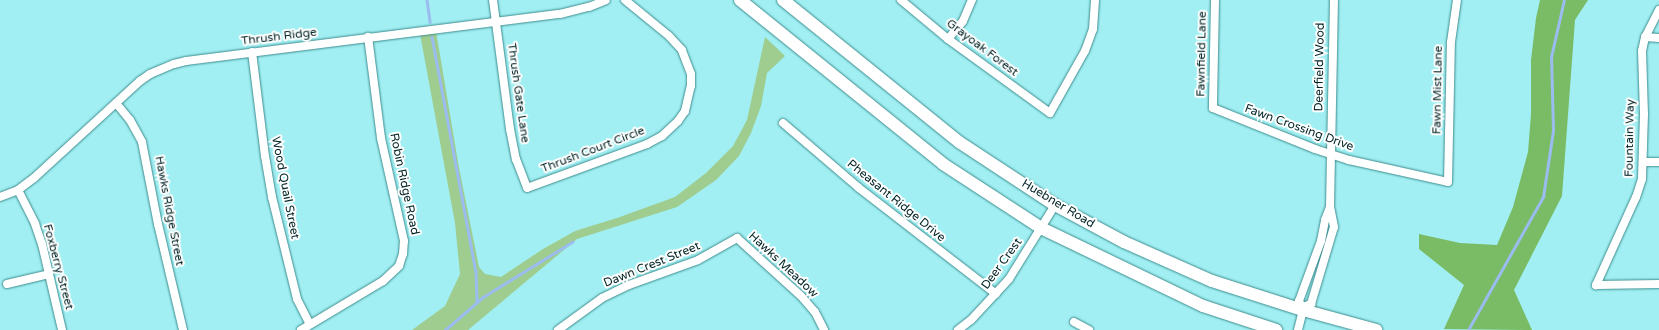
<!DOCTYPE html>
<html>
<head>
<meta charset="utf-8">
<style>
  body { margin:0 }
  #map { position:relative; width:1659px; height:330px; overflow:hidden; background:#a1eff2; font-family:"Varela Round",sans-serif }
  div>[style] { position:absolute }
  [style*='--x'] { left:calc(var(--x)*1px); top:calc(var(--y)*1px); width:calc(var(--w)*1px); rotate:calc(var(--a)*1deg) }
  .green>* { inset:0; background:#9ecd8f }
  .forest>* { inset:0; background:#7abc65 }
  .stream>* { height:2.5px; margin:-1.25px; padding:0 1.25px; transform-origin:1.25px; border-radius:1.25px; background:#9abcef }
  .roads { filter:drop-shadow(0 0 1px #3d8c8e) drop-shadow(0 0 1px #3d8c8e) }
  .street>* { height:8px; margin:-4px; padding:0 4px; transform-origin:4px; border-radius:4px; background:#fff }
  .primary>* { height:12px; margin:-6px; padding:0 6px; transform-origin:6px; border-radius:6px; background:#fff }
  span { translate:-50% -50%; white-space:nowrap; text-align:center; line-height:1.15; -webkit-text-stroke:4px #fff; paint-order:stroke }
  .street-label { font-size:12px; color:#022325 }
</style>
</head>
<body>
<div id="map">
  <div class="green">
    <div style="clip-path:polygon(436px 31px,459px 168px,479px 267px,485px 274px,501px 277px,543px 249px,575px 231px,617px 218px,675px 197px,706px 173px,733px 146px,747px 120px,765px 37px,785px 56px,767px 73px,761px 106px,751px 133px,739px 156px,716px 180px,677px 207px,577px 239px,468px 330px,412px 330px,445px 306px,460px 274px,455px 223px,420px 34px)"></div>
  </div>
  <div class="forest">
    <div style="clip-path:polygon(1540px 0,1588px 0,1575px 20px,1562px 196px,1514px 290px,1532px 330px,1444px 329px,1464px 285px,1419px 249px,1419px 234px,1460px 243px,1497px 245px,1513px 207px,1528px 152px,1531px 114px,1531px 60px,1536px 18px)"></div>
  </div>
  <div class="stream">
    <div style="--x:427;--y:0;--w:22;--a:82"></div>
    <div style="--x:432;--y:37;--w:238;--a:79.4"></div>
    <div style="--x:476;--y:271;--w:31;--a:88"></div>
    <div style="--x:445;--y:330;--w:50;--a:-41"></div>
    <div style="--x:483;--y:297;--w:105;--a:-31.7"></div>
    <div style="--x:1468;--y:330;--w:153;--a:-60.6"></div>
    <div style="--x:1543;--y:197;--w:67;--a:-81.4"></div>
    <div style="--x:1553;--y:131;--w:74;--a:-91.5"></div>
    <div style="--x:1551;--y:57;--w:58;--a:-77.2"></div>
  </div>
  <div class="roads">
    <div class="street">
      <div style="--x:493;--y:0;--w:130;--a:82.5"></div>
      <div style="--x:510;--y:129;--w:31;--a:79"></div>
      <div style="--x:516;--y:159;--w:31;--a:69"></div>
      <div style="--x:527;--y:188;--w:128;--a:-20.1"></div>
      <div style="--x:647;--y:144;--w:17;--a:-28"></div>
      <div style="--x:662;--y:136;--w:22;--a:-43"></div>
      <div style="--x:678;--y:121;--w:12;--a:-55"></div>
      <div style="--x:685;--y:111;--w:26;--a:-77"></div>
      <div style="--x:691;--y:86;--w:12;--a:-90"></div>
      <div style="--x:691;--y:74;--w:26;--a:-111"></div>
      <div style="--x:682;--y:50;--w:19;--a:-133"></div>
      <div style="--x:669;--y:36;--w:57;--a:-140.7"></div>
      <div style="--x:901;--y:0;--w:61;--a:39.7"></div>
      <div style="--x:948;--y:39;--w:126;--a:36"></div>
      <div style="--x:1050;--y:113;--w:71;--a:-60.6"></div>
      <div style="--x:1085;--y:51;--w:23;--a:-70"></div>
      <div style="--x:1093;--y:29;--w:29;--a:-86"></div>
      <div style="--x:1215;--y:0;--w:108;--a:91.1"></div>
      <div style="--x:1213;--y:108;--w:110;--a:21.9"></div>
      <div style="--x:1315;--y:149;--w:36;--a:18"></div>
      <div style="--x:1349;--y:160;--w:101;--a:12.5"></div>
      <div style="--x:1448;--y:182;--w:140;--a:-88.8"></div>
      <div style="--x:1451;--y:42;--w:42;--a:-81.9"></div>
      <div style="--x:1659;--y:10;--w:30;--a:117"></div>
      <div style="--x:1645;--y:37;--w:14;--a:102"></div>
      <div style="--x:1642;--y:51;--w:63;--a:88.2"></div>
      <div style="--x:1644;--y:114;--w:65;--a:91.8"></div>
      <div style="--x:1642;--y:179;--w:19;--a:108"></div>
      <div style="--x:1636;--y:197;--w:97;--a:114.4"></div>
      <div style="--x:1596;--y:285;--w:63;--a:-0.9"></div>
      <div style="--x:1645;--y:37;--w:14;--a:4"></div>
      <div style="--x:948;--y:39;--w:23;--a:-50"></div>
      <div style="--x:963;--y:21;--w:23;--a:-67"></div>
      <div style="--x:252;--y:52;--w:105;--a:82.9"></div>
      <div style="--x:265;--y:156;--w:42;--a:80.3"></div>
      <div style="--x:272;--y:197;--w:105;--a:76.2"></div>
      <div style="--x:297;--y:299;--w:28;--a:63"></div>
      <div style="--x:116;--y:103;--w:22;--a:51"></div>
      <div style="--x:130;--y:120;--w:25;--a:61"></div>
      <div style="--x:142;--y:142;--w:84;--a:79"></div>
      <div style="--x:158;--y:224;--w:109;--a:76.7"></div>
      <div style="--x:783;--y:123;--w:100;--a:40.5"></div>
      <div style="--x:859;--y:188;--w:173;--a:37.7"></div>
      <div style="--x:1644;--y:162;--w:15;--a:0"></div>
      <div style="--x:18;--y:190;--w:38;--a:63"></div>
      <div style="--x:35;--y:224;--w:21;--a:71"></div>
      <div style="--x:42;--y:244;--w:88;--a:76.9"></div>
      <div style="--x:0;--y:197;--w:19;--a:-21"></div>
      <div style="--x:18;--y:190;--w:20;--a:-37"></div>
      <div style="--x:34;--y:178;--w:144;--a:-42.5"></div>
      <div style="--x:140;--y:81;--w:12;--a:-35"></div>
      <div style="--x:150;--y:74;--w:26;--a:-23"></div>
      <div style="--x:174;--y:64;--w:12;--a:-14"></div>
      <div style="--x:186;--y:61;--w:377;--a:-7.2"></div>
      <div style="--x:560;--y:14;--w:30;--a:-14"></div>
      <div style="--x:589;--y:7;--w:18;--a:-22"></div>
      <div style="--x:7;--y:284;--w:43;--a:-13.4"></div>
      <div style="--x:1303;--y:307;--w:9;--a:-21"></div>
      <div style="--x:1311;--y:304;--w:80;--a:-73.4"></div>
      <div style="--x:1334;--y:227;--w:20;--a:-101"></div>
      <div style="--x:1330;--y:207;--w:207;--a:-88.9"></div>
      <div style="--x:1074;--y:322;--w:17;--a:28"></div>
      <div style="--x:301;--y:330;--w:96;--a:-30.9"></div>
      <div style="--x:383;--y:281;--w:22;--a:-43"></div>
      <div style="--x:399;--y:266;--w:13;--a:-72"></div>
      <div style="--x:403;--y:254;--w:13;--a:-86"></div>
      <div style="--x:404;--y:241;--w:106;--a:-102.6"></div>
      <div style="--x:381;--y:138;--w:102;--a:-97.3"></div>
      <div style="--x:558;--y:330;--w:54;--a:-36"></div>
      <div style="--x:602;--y:298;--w:30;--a:-26"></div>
      <div style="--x:629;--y:285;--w:73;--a:-19.9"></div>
      <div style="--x:698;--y:260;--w:45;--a:-29.4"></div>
      <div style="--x:737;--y:238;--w:86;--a:42.2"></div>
      <div style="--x:801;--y:296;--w:21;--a:49"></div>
      <div style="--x:815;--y:312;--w:20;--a:63"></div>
      <div style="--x:958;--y:330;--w:16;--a:-38"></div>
      <div style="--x:971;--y:320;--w:56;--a:-47.2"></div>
      <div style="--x:1009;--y:279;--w:87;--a:-58.1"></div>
      <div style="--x:1298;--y:330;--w:21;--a:-76"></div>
      <div style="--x:1303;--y:310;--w:10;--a:-114"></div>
      <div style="--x:1299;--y:301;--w:64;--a:-69.9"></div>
      <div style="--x:1321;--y:241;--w:21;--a:-79"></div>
      <div style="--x:1325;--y:220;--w:14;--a:-69"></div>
    </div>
    <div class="primary">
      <div style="--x:740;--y:0;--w:261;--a:38.9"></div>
      <div style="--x:943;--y:164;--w:117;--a:33.1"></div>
      <div style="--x:1041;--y:228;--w:180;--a:25.7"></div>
      <div style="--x:1203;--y:306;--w:77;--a:18.2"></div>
      <div style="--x:783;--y:0;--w:226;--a:38.9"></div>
      <div style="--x:959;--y:142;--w:115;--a:33.3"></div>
      <div style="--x:1055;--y:205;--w:78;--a:28.2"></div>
      <div style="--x:1124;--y:242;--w:96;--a:23.9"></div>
      <div style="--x:1212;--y:281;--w:96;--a:17.7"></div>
      <div style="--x:1303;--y:310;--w:76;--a:15.3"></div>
    </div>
  </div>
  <div class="street-label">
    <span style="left:279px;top:37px;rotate:-7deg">Thrush Ridge</span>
    <span style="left:982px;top:48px;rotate:37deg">Grayoak Forest</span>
    <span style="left:1202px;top:54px;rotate:-89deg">Fawnfield Lane</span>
    <span style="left:1320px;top:67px;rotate:-89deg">Deerfield Wood</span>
    <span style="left:1438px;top:90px;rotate:-89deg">Fawn Mist Lane</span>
    <span style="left:518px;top:93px;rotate:82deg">Thrush Gate Lane</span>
    <span style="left:1299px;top:128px;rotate:20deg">Fawn Crossing Drive</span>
    <span style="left:1630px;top:138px;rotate:-89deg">Fountain Way</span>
    <span style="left:593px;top:150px;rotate:-21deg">Thrush Court Circle</span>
    <span style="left:404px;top:184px;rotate:78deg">Robin Ridge Road</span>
    <span style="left:285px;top:188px;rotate:79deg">Wood Quail Street</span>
    <span style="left:896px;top:201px;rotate:39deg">Pheasant Ridge Drive</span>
    <span style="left:1058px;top:204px;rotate:31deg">Huebner Road</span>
    <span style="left:169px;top:211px;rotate:79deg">Hawks Ridge Street</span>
    <span style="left:1002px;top:264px;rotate:-54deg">Deer Crest</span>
    <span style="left:652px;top:265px;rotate:-22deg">Dawn Crest Street</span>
    <span style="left:783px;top:265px;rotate:43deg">Hawks Meadow</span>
    <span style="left:58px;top:267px;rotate:75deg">Foxberry Street</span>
  </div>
</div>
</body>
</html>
